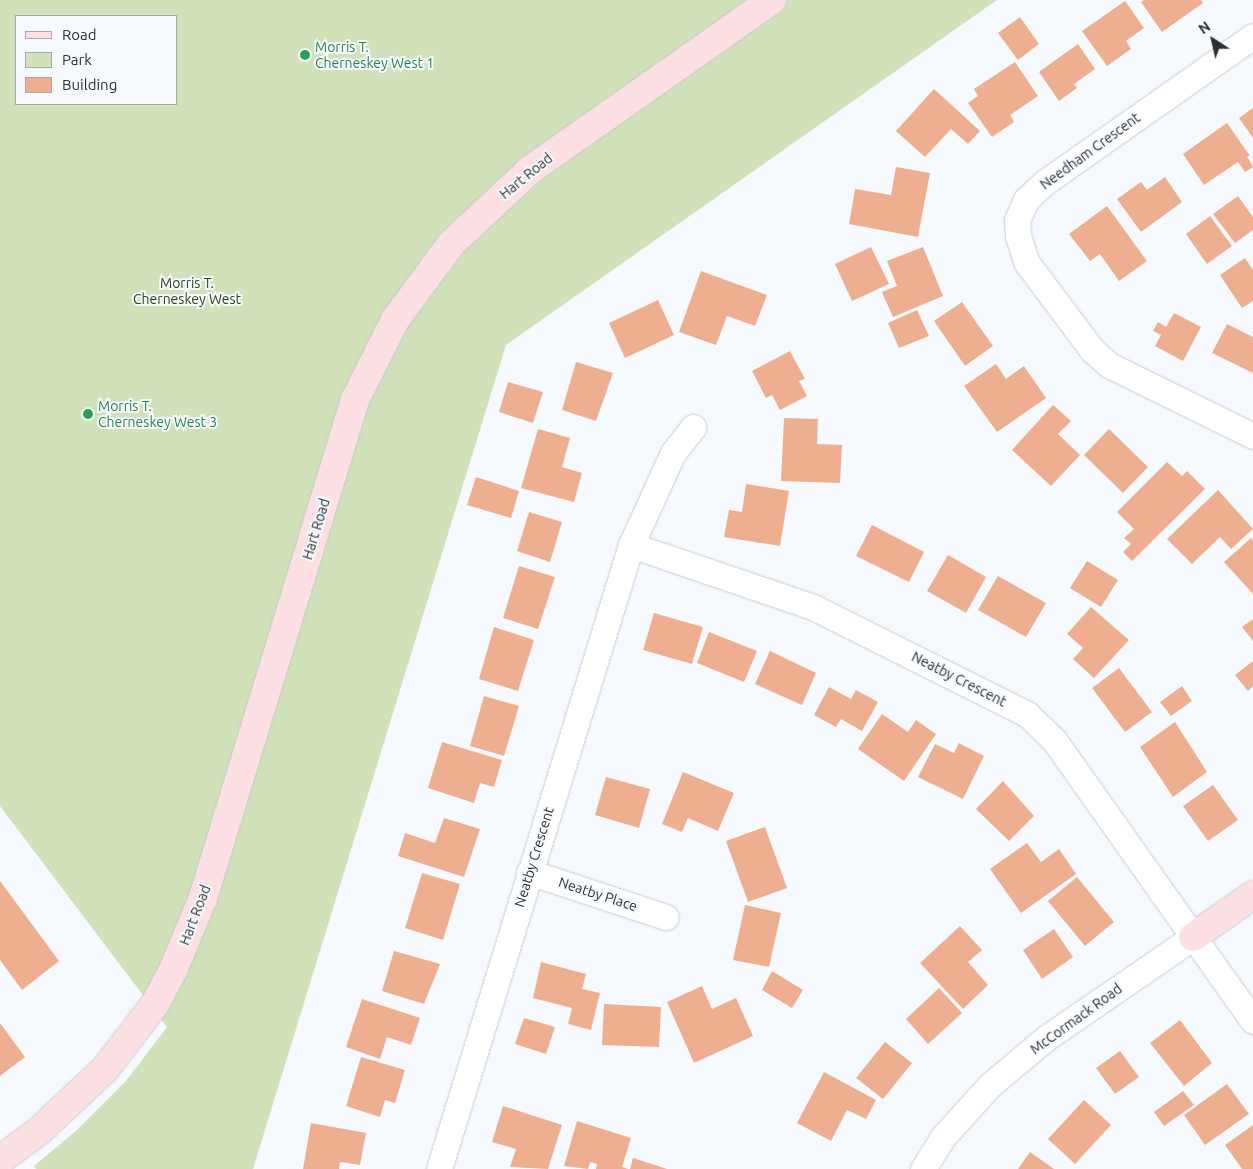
<!DOCTYPE html>
<html>
<head>
<meta charset="utf-8">
<style>
  body { margin:0 }
  #map { position:relative; width:1253px; height:1169px; overflow:hidden; background:#f6fafe; font-family:Ubuntu,sans-serif }
  div>[style] { position:absolute }
  [style*='--x'] { left:calc(var(--x)*1px); top:calc(var(--y)*1px); width:calc(var(--w)*1px); rotate:calc(var(--a)*1deg) }
  .green>* { inset:0; background:#d1e1b9 }
  .building>* { inset:0; background:#eeaf90 }
  .roads { filter:drop-shadow(0 0 1px #c8ccd0) drop-shadow(0 0 1px #c8ccd0) }
  .street>* { height:25px; margin:-12.5px; padding:0 12.5px; transform-origin:12.5px; border-radius:12.5px; background:#fff }
  .secondary>* { height:28px; margin:-14px; padding:0 14px; transform-origin:14px; border-radius:14px; background:#fde0e3 }
  .dots>* { width:14px; height:14px; translate:-50% -50%; box-sizing:border-box; border:2px solid #f6fafe; border-radius:50% }
  span { translate:-50% -50%; white-space:nowrap; text-align:center; line-height:1.15; -webkit-text-stroke:4px #f6fafe; paint-order:stroke }
  .leisure-label { font-size:14px; color:#27864d }
  .left { translate:0 -50%; text-align:left }
  .street-label { font-size:14px; color:#2e3031 }
  .park-label { font-size:14px; color:#324115 }
  .legend { position:absolute; left:15px; top:15px; width:162px; height:90px; box-sizing:border-box; background:#f6fafe; border:1px solid #a6a9ac; margin:0; padding:6px 9px; list-style:none; font-size:15px; color:#2e3031 }
  .legend li { display:flex; align-items:center; gap:10px; height:25px }
  .legend b { width:25px; border:1px solid #a6a9ac }
  .north { position:absolute; left:1188px; top:15px; width:50px; height:50px; -webkit-text-stroke:4px #f6fafe; paint-order:stroke; rotate:325deg; font-size:14px; font-weight:700; line-height:20px; text-align:center; color:#2e3031 }
  .north::after { content:''; display:block; margin:auto; width:18px; height:22px; background:#2e3031; clip-path:polygon(50% 0,100% 100%,50% 72%,0 100%) }
</style>
</head>
<body>
<div id="map">
  <div class="green">
    <div style="clip-path:polygon(evenodd,0 0,997px 0,506px 345px,253px 1169px,36px 1169px,34px 1166px,77px 1130px,126px 1081px,167px 1027px,0 806px,0 0,16px 16px,176px 16px,176px 104px,16px 104px,16px 16px)"></div>
  </div>
  <div class="building">
    <div style="clip-path:polygon(1144px 0,1201px 0,1203px 3px,1162px 32px,1141px 2px)"></div>
    <div style="clip-path:polygon(1125px 1px,1144px 28px,1126px 41px,1131px 49px,1107px 66px,1082px 31px)"></div>
    <div style="clip-path:polygon(1020px 17px,1039px 44px,1018px 60px,998px 33px)"></div>
    <div style="clip-path:polygon(1078px 44px,1095px 69px,1074px 84px,1077px 88px,1059px 101px,1039px 72px)"></div>
    <div style="clip-path:polygon(1015px 62px,1038px 96px,1010px 115px,1014px 122px,992px 137px,968px 103px,978px 96px,974px 89px)"></div>
    <div style="clip-path:polygon(934px 89px,980px 131px,968px 144px,951px 129px,925px 157px,896px 131px)"></div>
    <div style="clip-path:polygon(1253px 108px,1253px 138px,1239px 118px)"></div>
    <div style="clip-path:polygon(1227px 123px,1250px 156px,1247px 156px,1253px 167px,1245px 172px,1238px 162px,1204px 185px,1183px 154px)"></div>
    <div style="clip-path:polygon(896px 167px,930px 173px,918px 237px,849px 224px,855px 189px,891px 195px)"></div>
    <div style="clip-path:polygon(1165px 177px,1182px 202px,1141px 232px,1117px 199px,1141px 182px,1147px 190px)"></div>
    <div style="clip-path:polygon(1238px 196px,1253px 217px,1253px 230px,1235px 243px,1213px 214px)"></div>
    <div style="clip-path:polygon(1107px 206px,1147px 261px,1119px 281px,1100px 254px,1090px 261px,1069px 234px)"></div>
    <div style="clip-path:polygon(1210px 216px,1232px 246px,1207px 264px,1186px 234px)"></div>
    <div style="clip-path:polygon(871px 247px,889px 284px,852px 301px,835px 264px)"></div>
    <div style="clip-path:polygon(923px 247px,943px 296px,893px 317px,882px 292px,897px 286px,887px 261px)"></div>
    <div style="clip-path:polygon(1245px 258px,1253px 270px,1253px 301px,1242px 308px,1220px 275px)"></div>
    <div style="clip-path:polygon(701px 271px,767px 295px,755px 326px,727px 316px,716px 345px,679px 332px)"></div>
    <div style="clip-path:polygon(658px 300px,674px 335px,625px 358px,609px 323px)"></div>
    <div style="clip-path:polygon(962px 302px,993px 346px,965px 366px,934px 321px)"></div>
    <div style="clip-path:polygon(917px 310px,929px 336px,899px 348px,888px 323px)"></div>
    <div style="clip-path:polygon(1174px 313px,1201px 327px,1183px 361px,1155px 346px,1161px 335px,1153px 331px,1158px 322px,1166px 327px)"></div>
    <div style="clip-path:polygon(1227px 324px,1253px 337px,1253px 373px,1212px 353px)"></div>
    <div style="clip-path:polygon(790px 351px,805px 379px,799px 381px,807px 396px,780px 410px,772px 395px,766px 398px,752px 371px)"></div>
    <div style="clip-path:polygon(576px 362px,613px 373px,596px 421px,562px 410px)"></div>
    <div style="clip-path:polygon(996px 364px,1006px 379px,1024px 366px,1046px 398px,997px 432px,964px 386px)"></div>
    <div style="clip-path:polygon(508px 382px,543px 392px,533px 423px,499px 412px)"></div>
    <div style="clip-path:polygon(1053px 405px,1071px 421px,1058px 434px,1080px 455px,1051px 486px,1012px 450px)"></div>
    <div style="clip-path:polygon(784px 418px,818px 419px,817px 444px,842px 445px,840px 483px,781px 481px)"></div>
    <div style="clip-path:polygon(538px 429px,570px 438px,562px 467px,582px 473px,574px 502px,521px 488px)"></div>
    <div style="clip-path:polygon(1109px 429px,1148px 467px,1123px 493px,1084px 455px)"></div>
    <div style="clip-path:polygon(1167px 462px,1182px 476px,1187px 471px,1205px 489px,1132px 561px,1123px 552px,1131px 544px,1124px 538px,1134px 529px,1117px 512px)"></div>
    <div style="clip-path:polygon(476px 477px,519px 491px,511px 518px,467px 505px)"></div>
    <div style="clip-path:polygon(746px 484px,789px 491px,780px 546px,724px 537px,729px 510px,742px 512px)"></div>
    <div style="clip-path:polygon(1218px 490px,1253px 529px,1231px 549px,1220px 537px,1192px 564px,1167px 539px)"></div>
    <div style="clip-path:polygon(529px 512px,562px 522px,550px 562px,517px 551px)"></div>
    <div style="clip-path:polygon(872px 525px,924px 552px,909px 582px,856px 556px)"></div>
    <div style="clip-path:polygon(1251px 538px,1253px 541px,1253px 594px,1224px 562px)"></div>
    <div style="clip-path:polygon(948px 555px,986px 577px,966px 613px,927px 591px)"></div>
    <div style="clip-path:polygon(1087px 561px,1118px 580px,1101px 607px,1070px 588px)"></div>
    <div style="clip-path:polygon(519px 566px,555px 577px,538px 629px,503px 618px)"></div>
    <div style="clip-path:polygon(998px 576px,1046px 603px,1026px 637px,978px 610px)"></div>
    <div style="clip-path:polygon(1091px 607px,1129px 640px,1094px 678px,1073px 659px,1083px 648px,1067px 634px)"></div>
    <div style="clip-path:polygon(654px 613px,703px 627px,692px 664px,643px 650px)"></div>
    <div style="clip-path:polygon(1253px 619px,1253px 641px,1242px 627px)"></div>
    <div style="clip-path:polygon(494px 627px,534px 640px,518px 691px,479px 679px)"></div>
    <div style="clip-path:polygon(709px 632px,757px 651px,744px 682px,697px 663px)"></div>
    <div style="clip-path:polygon(770px 651px,816px 673px,802px 705px,755px 684px)"></div>
    <div style="clip-path:polygon(1253px 661px,1253px 686px,1248px 691px,1235px 675px)"></div>
    <div style="clip-path:polygon(1119px 668px,1152px 712px,1125px 732px,1092px 688px)"></div>
    <div style="clip-path:polygon(1182px 686px,1192px 701px,1171px 716px,1160px 702px)"></div>
    <div style="clip-path:polygon(829px 687px,851px 699px,856px 690px,878px 702px,862px 731px,841px 719px,836px 727px,814px 715px)"></div>
    <div style="clip-path:polygon(484px 696px,519px 706px,504px 756px,470px 746px)"></div>
    <div style="clip-path:polygon(882px 714px,908px 732px,916px 720px,936px 734px,904px 781px,858px 749px)"></div>
    <div style="clip-path:polygon(1175px 722px,1207px 772px,1173px 797px,1140px 747px)"></div>
    <div style="clip-path:polygon(442px 742px,502px 760px,494px 787px,480px 783px,474px 803px,428px 788px)"></div>
    <div style="clip-path:polygon(959px 743px,984px 756px,963px 799px,918px 777px,935px 744px,954px 753px)"></div>
    <div style="clip-path:polygon(683px 772px,734px 793px,718px 831px,688px 818px,682px 832px,662px 824px)"></div>
    <div style="clip-path:polygon(606px 777px,650px 789px,639px 828px,595px 815px)"></div>
    <div style="clip-path:polygon(1003px 781px,1034px 816px,1009px 841px,976px 809px)"></div>
    <div style="clip-path:polygon(1213px 785px,1238px 820px,1208px 841px,1183px 806px)"></div>
    <div style="clip-path:polygon(444px 818px,480px 829px,464px 877px,398px 856px,405px 833px,435px 843px)"></div>
    <div style="clip-path:polygon(765px 827px,787px 888px,748px 902px,726px 841px)"></div>
    <div style="clip-path:polygon(1027px 843px,1041px 862px,1059px 849px,1076px 874px,1021px 913px,990px 869px)"></div>
    <div style="clip-path:polygon(422px 873px,460px 884px,443px 940px,405px 928px)"></div>
    <div style="clip-path:polygon(1077px 877px,1114px 922px,1085px 946px,1048px 901px)"></div>
    <div style="clip-path:polygon(0 881px,59px 961px,22px 990px,0 960px)"></div>
    <div style="clip-path:polygon(745px 905px,781px 913px,769px 967px,733px 960px)"></div>
    <div style="clip-path:polygon(960px 926px,982px 950px,968px 962px,988px 985px,963px 1009px,920px 963px)"></div>
    <div style="clip-path:polygon(1054px 929px,1073px 957px,1042px 979px,1023px 950px)"></div>
    <div style="clip-path:polygon(394px 951px,440px 964px,424px 1004px,382px 991px)"></div>
    <div style="clip-path:polygon(541px 962px,586px 974px,582px 989px,600px 993px,591px 1030px,568px 1024px,572px 1008px,533px 998px)"></div>
    <div style="clip-path:polygon(772px 971px,803px 990px,792px 1008px,762px 990px)"></div>
    <div style="clip-path:polygon(702px 986px,712px 1009px,736px 998px,753px 1036px,694px 1063px,667px 1002px)"></div>
    <div style="clip-path:polygon(939px 988px,962px 1013px,928px 1044px,906px 1019px)"></div>
    <div style="clip-path:polygon(362px 999px,420px 1018px,411px 1045px,387px 1037px,380px 1059px,346px 1047px)"></div>
    <div style="clip-path:polygon(604px 1004px,661px 1007px,659px 1047px,602px 1045px)"></div>
    <div style="clip-path:polygon(524px 1018px,555px 1027px,546px 1054px,515px 1044px)"></div>
    <div style="clip-path:polygon(1180px 1020px,1212px 1063px,1184px 1086px,1150px 1043px)"></div>
    <div style="clip-path:polygon(0 1023px,25px 1057px,0 1076px)"></div>
    <div style="clip-path:polygon(885px 1042px,912px 1063px,883px 1099px,856px 1078px)"></div>
    <div style="clip-path:polygon(1120px 1051px,1139px 1077px,1115px 1094px,1096px 1068px)"></div>
    <div style="clip-path:polygon(361px 1057px,405px 1070px,395px 1103px,385px 1100px,380px 1117px,346px 1106px)"></div>
    <div style="clip-path:polygon(824px 1072px,876px 1100px,866px 1119px,847px 1110px,831px 1141px,797px 1123px)"></div>
    <div style="clip-path:polygon(1227px 1084px,1249px 1114px,1205px 1145px,1184px 1115px)"></div>
    <div style="clip-path:polygon(1183px 1091px,1194px 1105px,1164px 1126px,1154px 1112px)"></div>
    <div style="clip-path:polygon(1084px 1100px,1111px 1125px,1075px 1164px,1048px 1139px)"></div>
    <div style="clip-path:polygon(503px 1106px,562px 1125px,548px 1169px,510px 1167px,516px 1149px,492px 1142px)"></div>
    <div style="clip-path:polygon(577px 1121px,631px 1138px,622px 1167px,628px 1169px,596px 1169px,597px 1164px,590px 1162px,588px 1169px,564px 1166px)"></div>
    <div style="clip-path:polygon(311px 1123px,366px 1133px,360px 1165px,340px 1162px,339px 1169px,303px 1169px)"></div>
    <div style="clip-path:polygon(1253px 1125px,1253px 1169px,1242px 1169px,1225px 1145px)"></div>
    <div style="clip-path:polygon(1030px 1152px,1054px 1169px,1018px 1169px)"></div>
    <div style="clip-path:polygon(633px 1158px,667px 1169px,630px 1169px)"></div>
  </div>
  <div class="roads">
    <div class="street">
      <div style="--x:1253;--y:36;--w:254;--a:144.9"></div>
      <div style="--x:1045;--y:182;--w:26;--a:137"></div>
      <div style="--x:1026;--y:200;--w:22;--a:114"></div>
      <div style="--x:1017;--y:220;--w:16;--a:86"></div>
      <div style="--x:1018;--y:236;--w:28;--a:72"></div>
      <div style="--x:1027;--y:263;--w:109;--a:53.2"></div>
      <div style="--x:1092;--y:350;--w:23;--a:41"></div>
      <div style="--x:1109;--y:365;--w:161;--a:26.2"></div>
      <div style="--x:631;--y:545;--w:101;--a:-65.5"></div>
      <div style="--x:673;--y:453;--w:33;--a:-52"></div>
      <div style="--x:529;--y:872;--w:144;--a:18.2"></div>
      <div style="--x:439;--y:1169;--w:653;--a:-72.9"></div>
      <div style="--x:631;--y:545;--w:192;--a:18.8"></div>
      <div style="--x:813;--y:607;--w:239;--a:26.6"></div>
      <div style="--x:1027;--y:714;--w:37;--a:44"></div>
      <div style="--x:1054;--y:740;--w:344;--a:54.7"></div>
      <div style="--x:923;--y:1169;--w:38;--a:-58"></div>
      <div style="--x:943;--y:1137;--w:70;--a:-47.9"></div>
      <div style="--x:990;--y:1085;--w:73;--a:-40"></div>
      <div style="--x:1046;--y:1038;--w:178;--a:-34.5"></div>
    </div>
    <div class="secondary">
      <div style="--x:1193;--y:937;--w:73;--a:-35"></div>
      <div style="--x:0;--y:1160;--w:49;--a:-36.6"></div>
      <div style="--x:39;--y:1131;--w:91;--a:-43.2"></div>
      <div style="--x:105;--y:1069;--w:82;--a:-52.4"></div>
      <div style="--x:155;--y:1004;--w:38;--a:-62"></div>
      <div style="--x:173;--y:970;--w:78;--a:-67.4"></div>
      <div style="--x:203;--y:898;--w:521;--a:-73.03"></div>
      <div style="--x:355;--y:400;--w:89;--a:-63.4"></div>
      <div style="--x:395;--y:320;--w:94;--a:-53.6"></div>
      <div style="--x:451;--y:244;--w:108;--a:-43.1"></div>
      <div style="--x:530;--y:170;--w:296;--a:-35.1"></div>
    </div>
  </div>
  <div class="dots">
    <div style="left:305px;top:55px;background:#2e9e5b"></div>
    <div style="left:88px;top:414px;background:#2e9e5b"></div>
  </div>
  <div class="leisure-label">
    <span class="left" style="left:315px;top:55px">Morris T.<br>Cherneskey West 1</span>
    <span class="left" style="left:98px;top:414px">Morris T.<br>Cherneskey West 3</span>
  </div>
  <div class="street-label">
    <span style="left:1090px;top:151px;rotate:-36deg">Needham Crescent</span>
    <span style="left:526px;top:176px;rotate:-39deg">Hart Road</span>
    <span style="left:316px;top:529px;rotate:-73deg">Hart Road</span>
    <span style="left:959px;top:679px;rotate:27deg">Neatby Crescent</span>
    <span style="left:534px;top:857px;rotate:-73deg">Neatby Crescent</span>
    <span style="left:598px;top:894px;rotate:18deg">Neatby Place</span>
    <span style="left:195px;top:915px;rotate:-69deg">Hart Road</span>
    <span style="left:1076px;top:1019px;rotate:-36deg">McCormack Road</span>
  </div>
  <div class="park-label">
    <span style="left:187px;top:291px">Morris T.<br>Cherneskey West</span>
  </div>
  <ul class="legend">
  <li><b style="height:6px;background:#fde0e3"></b>Road</li>
  <li><b style="height:14px;background:#d1e1b9"></b>Park</li>
  <li><b style="height:14px;background:#eeaf90"></b>Building</li>
  </ul>
  <div class="north">N</div>
</div>
</body>
</html>
